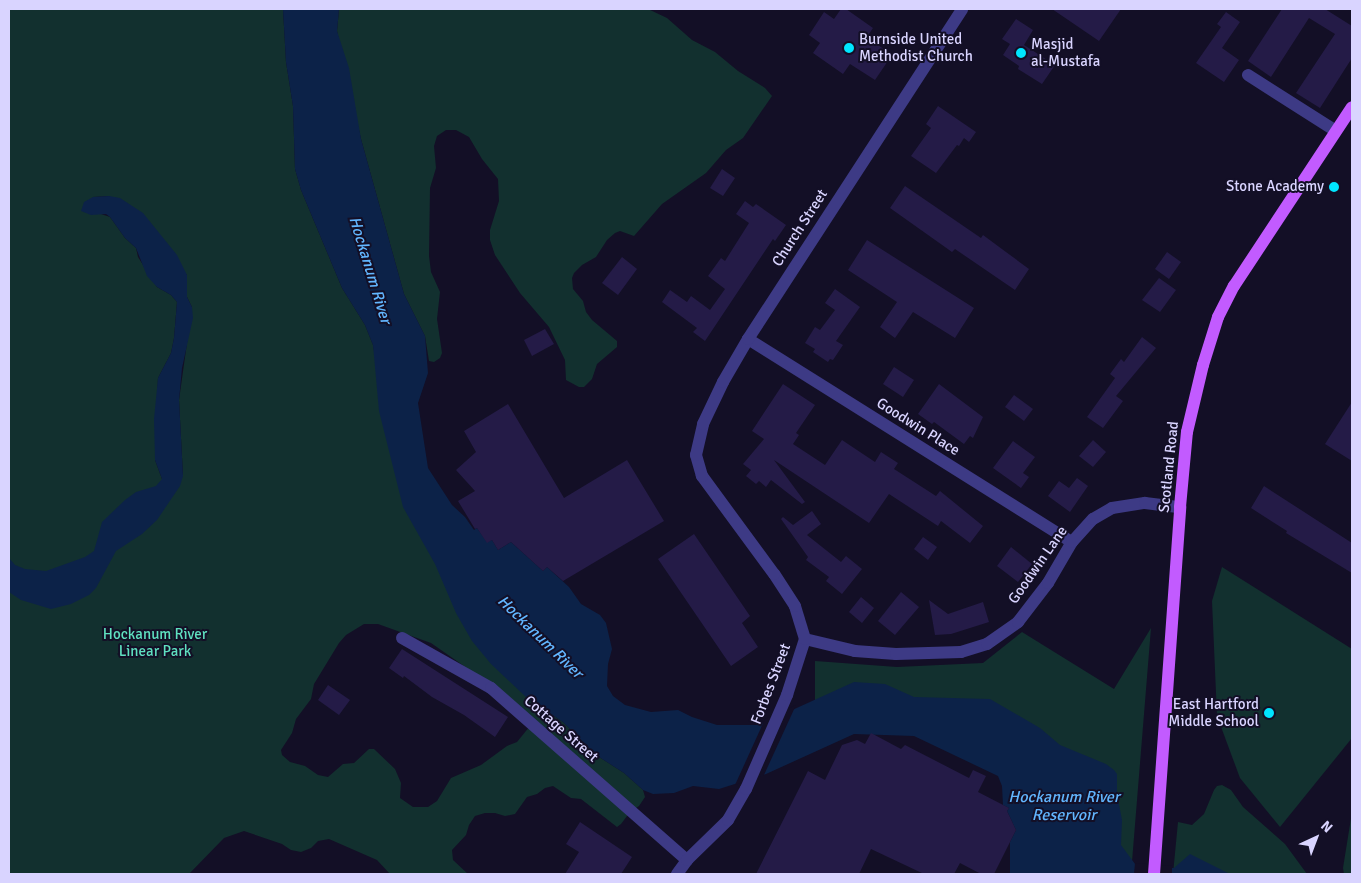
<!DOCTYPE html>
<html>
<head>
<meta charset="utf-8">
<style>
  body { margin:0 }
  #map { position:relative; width:1361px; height:883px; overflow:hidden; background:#130f26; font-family:Signika,sans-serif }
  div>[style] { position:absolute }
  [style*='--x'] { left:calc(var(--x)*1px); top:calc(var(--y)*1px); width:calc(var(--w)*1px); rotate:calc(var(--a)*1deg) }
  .green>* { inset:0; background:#12302f }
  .water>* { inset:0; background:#0c2248 }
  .pier>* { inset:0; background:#130f26 }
  .building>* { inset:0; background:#241b47 }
  .minor>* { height:12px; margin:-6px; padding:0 6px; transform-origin:6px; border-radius:6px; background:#3d3a85 }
  .major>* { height:12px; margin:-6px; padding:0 6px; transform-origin:6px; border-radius:6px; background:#c25bff }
  .dots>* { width:14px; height:14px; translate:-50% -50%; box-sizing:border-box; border:2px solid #130f26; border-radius:50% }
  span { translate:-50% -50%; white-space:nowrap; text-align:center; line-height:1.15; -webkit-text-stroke:4px #130f26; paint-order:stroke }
  .poi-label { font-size:15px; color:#d9d4ff }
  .left { translate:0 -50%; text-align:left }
  .right { translate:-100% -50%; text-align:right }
  .street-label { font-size:15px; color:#d9d4ff }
  .park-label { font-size:15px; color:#5fe0c0 }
  .water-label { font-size:16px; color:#62b6ff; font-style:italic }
  .frame { position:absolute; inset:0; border:10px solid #d9d4ff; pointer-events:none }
  .north { position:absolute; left:1291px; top:813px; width:50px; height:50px; -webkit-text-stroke:4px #130f26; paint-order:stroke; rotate:43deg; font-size:14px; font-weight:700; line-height:20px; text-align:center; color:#d9d4ff }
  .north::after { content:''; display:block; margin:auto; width:18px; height:22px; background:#d9d4ff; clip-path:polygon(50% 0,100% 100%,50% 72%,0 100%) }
</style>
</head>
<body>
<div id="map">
  <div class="green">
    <div style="clip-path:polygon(evenodd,9px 9px,283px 9px,286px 62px,293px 106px,295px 169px,301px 190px,342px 288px,365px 325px,373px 345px,375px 358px,401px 423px,551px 714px,563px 722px,596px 755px,624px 773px,643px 790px,645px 797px,639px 806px,630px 812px,621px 824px,617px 827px,581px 799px,571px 798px,553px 786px,545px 788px,537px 794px,527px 797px,515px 814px,505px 816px,495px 813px,485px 813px,475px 816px,469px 825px,466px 835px,452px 850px,453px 860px,468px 874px,390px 874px,377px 860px,329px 839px,318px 841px,311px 848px,301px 852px,291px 850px,282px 844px,244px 831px,224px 838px,189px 874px,9px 874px,9px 9px,109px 196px,187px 275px,187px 297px,192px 307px,179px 400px,183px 476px,162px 479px,155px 460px,158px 378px,171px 353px,174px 338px,177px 302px,171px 295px,157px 287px,138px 257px,136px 248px,125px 238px,110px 217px,101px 214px,93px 197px,109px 196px,9px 9px,364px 624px,378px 624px,431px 643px,484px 680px,530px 726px,517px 742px,507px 746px,481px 765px,451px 778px,437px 801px,428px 807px,413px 807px,400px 798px,401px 783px,395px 769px,374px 749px,369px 749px,354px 763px,343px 764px,328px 777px,318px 775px,305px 766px,290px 762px,282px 755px,281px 750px,292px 733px,296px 719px,311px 699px,314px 684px,339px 643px,346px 635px,364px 624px)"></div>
    <div style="clip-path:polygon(339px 9px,648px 9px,667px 18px,692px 40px,715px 52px,738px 71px,765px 88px,772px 96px,743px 138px,726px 150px,706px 173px,662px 204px,634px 236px,620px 231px,615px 233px,607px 240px,596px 257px,582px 265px,574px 273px,572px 278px,573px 289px,583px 301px,586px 312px,592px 320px,617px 341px,617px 347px,597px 364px,592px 379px,584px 387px,579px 387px,566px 380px,565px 360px,549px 327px,520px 293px,495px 255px,490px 240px,490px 230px,499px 201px,498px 179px,482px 159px,469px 137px,456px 130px,446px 130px,437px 136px,434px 146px,436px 168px,430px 188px,429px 256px,431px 272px,440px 292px,437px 319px,442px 353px,440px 358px,434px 362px,429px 361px,425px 336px,404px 294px,361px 139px,337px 31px)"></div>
    <div style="clip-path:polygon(1222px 567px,1352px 649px,1352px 738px,1280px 827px,1240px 778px,1217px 716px,1212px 601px)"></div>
    <div style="clip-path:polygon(1151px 628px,1131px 874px,996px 739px,815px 727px,815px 661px,897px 667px,983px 663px,1022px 632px,1114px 689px)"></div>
    <div style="clip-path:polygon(1222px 785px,1231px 790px,1243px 807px,1285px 844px,1307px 874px,1173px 874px,1178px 822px,1192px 825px,1204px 814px,1214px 790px,1217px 786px)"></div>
    <div style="clip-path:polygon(1352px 812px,1352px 874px,1344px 874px,1343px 868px)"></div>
  </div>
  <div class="water">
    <div style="clip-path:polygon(283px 9px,339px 9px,337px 31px,349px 68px,361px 139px,404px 294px,425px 336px,428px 373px,418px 403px,428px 468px,452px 505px,465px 517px,474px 530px,477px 528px,487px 542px,492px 540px,498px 550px,511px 542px,543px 571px,547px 567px,569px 587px,581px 604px,600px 615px,606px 623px,612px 649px,608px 664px,607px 686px,613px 696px,625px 705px,651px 712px,678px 710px,692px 717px,717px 725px,759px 725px,854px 682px,885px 684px,914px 697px,990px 699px,1040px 728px,1060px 745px,1106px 764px,1114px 770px,1117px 774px,1117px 794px,1122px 820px,1121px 845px,1138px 868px,1174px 868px,1190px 854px,1230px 874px,1010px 874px,1010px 842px,1016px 830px,1007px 811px,1009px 808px,1003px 805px,1002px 786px,998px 776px,914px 736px,854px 734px,766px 774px,719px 789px,693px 786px,674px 793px,653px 794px,643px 790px,624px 773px,596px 755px,563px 722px,527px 698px,491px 664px,472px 641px,456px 613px,435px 564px,403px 507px,379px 411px,373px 345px,365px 325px,342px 288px,301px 190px,295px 169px,293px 106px,286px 62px)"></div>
    <div style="clip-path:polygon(109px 196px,120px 198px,143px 213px,177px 255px,187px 275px,187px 297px,192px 307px,193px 318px,182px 368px,179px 400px,183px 476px,180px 486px,157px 520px,142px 534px,116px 551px,96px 588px,89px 595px,71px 604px,51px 609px,21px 600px,9px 592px,9px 558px,15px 565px,25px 569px,46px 571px,85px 557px,94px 551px,102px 522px,125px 500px,136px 492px,156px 486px,162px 479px,155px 460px,154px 419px,158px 378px,171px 353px,174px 338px,177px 302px,171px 295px,157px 287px,147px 276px,136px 248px,125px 238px,110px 217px,106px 214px,91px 215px,81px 211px,84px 202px,93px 197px)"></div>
  </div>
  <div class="pier">
    <div style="clip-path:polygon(796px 705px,764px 775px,735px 785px,765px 719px)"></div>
    <div style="clip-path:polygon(1135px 863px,1172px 866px,1172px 874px,1134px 874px)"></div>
  </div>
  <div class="building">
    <div style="clip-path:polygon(841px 9px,846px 9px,873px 28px,867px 37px,892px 55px,875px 80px,850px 64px,843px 74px,813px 53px,820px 43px,809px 35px,824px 12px,834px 19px)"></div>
    <div style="clip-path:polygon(1052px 9px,1121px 9px,1099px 41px)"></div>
    <div style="clip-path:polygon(1282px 9px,1325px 9px,1352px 26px,1352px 58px,1320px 108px,1296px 93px,1335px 34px,1309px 18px,1271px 77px,1248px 61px)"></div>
    <div style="clip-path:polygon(1226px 12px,1240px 22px,1222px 48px,1239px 60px,1224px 82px,1196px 63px,1221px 27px,1217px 24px)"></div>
    <div style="clip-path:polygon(1016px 19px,1033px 30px,1024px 45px,1055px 65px,1042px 84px,1018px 69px,1019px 66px,1003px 55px,1010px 44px,1002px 39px)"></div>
    <div style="clip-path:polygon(938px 106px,976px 132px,969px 142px,964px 138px,959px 146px,957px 145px,936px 173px,911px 156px,931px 128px,926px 124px)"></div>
    <div style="clip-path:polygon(722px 169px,735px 178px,723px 196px,710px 188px)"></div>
    <div style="clip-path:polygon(905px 186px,981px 238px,983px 235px,1029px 269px,1015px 290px,955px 249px,952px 252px,890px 208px)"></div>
    <div style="clip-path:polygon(745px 201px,753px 207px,756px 204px,786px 225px,775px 241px,773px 239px,705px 341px,693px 332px,697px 328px,662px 302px,670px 290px,687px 302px,691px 296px,710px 310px,725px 289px,708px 276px,721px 258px,725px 261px,749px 223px,736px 214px)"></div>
    <div style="clip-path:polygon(867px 240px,974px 308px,955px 338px,913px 312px,895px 338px,880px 327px,897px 302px,848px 270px)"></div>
    <div style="clip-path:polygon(1167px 252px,1181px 262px,1169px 279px,1155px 269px)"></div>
    <div style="clip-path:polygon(622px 257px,637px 269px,618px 295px,602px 283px)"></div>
    <div style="clip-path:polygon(1159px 278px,1176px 290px,1160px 312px,1142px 300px)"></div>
    <div style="clip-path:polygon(835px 289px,860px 307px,836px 341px,843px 345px,833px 360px,830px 359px,828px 362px,813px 352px,815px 349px,805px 343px,815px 327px,820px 330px,835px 310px,825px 303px)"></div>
    <div style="clip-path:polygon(545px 329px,554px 344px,532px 356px,524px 340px)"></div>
    <div style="clip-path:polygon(1142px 337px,1156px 348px,1116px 396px,1123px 401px,1103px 428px,1087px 417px,1115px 378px,1110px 374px,1121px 359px,1124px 362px)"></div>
    <div style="clip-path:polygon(894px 367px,914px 380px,903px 397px,883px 384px)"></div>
    <div style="clip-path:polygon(783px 384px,815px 405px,796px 433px,799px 435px,793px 444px,825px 465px,842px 440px,875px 462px,881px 452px,898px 463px,894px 469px,936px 496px,940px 491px,983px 526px,970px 543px,941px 521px,938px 526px,889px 494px,869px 523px,774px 460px,805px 502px,802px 504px,771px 480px,766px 487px,759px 481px,756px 484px,746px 476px,751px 470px,743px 464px,764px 439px,752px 431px)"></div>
    <div style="clip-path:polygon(939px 384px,983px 417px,973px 438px,970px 436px,964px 444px,934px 422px,932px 424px,918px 414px)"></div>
    <div style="clip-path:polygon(1014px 395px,1033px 409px,1024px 421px,1005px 407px)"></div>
    <div style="clip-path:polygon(1352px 402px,1352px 461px,1325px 444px)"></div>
    <div style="clip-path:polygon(508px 404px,564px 498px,627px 460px,664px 521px,563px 581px,547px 567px,543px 571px,511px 542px,498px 550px,492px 540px,487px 543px,477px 528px,475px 529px,458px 501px,475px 491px,456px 470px,476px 452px,464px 431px)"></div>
    <div style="clip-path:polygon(1093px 440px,1106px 452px,1093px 467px,1079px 456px)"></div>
    <div style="clip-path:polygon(1013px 441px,1035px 457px,1023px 473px,1029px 477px,1021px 488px,993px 468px)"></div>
    <div style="clip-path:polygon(1077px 478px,1088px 486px,1070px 512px,1048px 496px,1059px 481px,1069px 488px)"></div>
    <div style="clip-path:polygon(1264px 486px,1352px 543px,1352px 573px,1286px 533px,1287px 531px,1251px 508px)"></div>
    <div style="clip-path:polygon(812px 511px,821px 524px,807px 535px,841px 562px,846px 556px,862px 569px,842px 594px,826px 581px,829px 577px,806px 560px,808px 557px,781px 519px,783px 517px,793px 525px)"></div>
    <div style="clip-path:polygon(694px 534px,750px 616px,742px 623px,758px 647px,731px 666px,658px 559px)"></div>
    <div style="clip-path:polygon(923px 537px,937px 547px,928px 560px,914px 549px)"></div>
    <div style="clip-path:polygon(1011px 547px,1032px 564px,1018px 582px,997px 566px)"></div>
    <div style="clip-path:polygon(901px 592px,919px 607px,895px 635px,878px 621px)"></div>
    <div style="clip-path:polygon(861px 597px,874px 608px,862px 623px,849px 612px)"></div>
    <div style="clip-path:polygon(929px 600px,948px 614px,983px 602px,989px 622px,951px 634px,935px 635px)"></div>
    <div style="clip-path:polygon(402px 649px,508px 717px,495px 737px,464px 715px,432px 697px,404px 676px,403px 678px,389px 668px)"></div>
    <div style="clip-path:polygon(328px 685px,350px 700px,339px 715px,318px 700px)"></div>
    <div style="clip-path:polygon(871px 733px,901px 749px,905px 745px,969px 778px,973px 770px,986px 776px,978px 792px,1009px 808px,1007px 811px,1016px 830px,994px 874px,981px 874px,960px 863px,954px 874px,924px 874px,871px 849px,859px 874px,756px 874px,808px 771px,825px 780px,842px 745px,857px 740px,865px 744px)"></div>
    <div style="clip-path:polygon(580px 822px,632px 857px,621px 874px,565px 874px,579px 852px,566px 844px)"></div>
  </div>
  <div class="minor">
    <div style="--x:1248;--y:75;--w:104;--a:32.5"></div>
    <div style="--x:748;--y:339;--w:382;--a:32.1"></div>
    <div style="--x:402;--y:638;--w:102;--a:29.3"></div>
    <div style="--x:491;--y:688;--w:261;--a:41.3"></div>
    <div style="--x:805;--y:639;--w:51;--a:13.5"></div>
    <div style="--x:855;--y:651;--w:41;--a:4.2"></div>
    <div style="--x:896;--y:654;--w:65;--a:-1.8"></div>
    <div style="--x:961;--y:652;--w:27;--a:-17"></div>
    <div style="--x:987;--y:644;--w:38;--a:-35"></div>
    <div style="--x:1018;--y:622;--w:49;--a:-52.4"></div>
    <div style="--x:1048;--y:583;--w:48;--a:-59.7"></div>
    <div style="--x:1072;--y:542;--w:31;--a:-48"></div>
    <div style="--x:1093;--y:519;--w:22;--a:-30"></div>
    <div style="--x:1112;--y:508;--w:33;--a:-9"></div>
    <div style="--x:1145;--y:503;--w:35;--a:7"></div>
    <div style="--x:677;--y:874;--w:17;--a:-54"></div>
    <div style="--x:687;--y:860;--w:57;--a:-44.3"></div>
    <div style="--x:728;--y:820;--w:36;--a:-60"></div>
    <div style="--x:746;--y:789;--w:103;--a:-66.4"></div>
    <div style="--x:787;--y:695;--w:59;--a:-72.2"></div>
    <div style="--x:805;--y:639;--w:34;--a:-107"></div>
    <div style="--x:795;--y:606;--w:38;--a:-123"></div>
    <div style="--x:774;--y:574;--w:122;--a:-126.3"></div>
    <div style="--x:702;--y:476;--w:22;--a:-106"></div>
    <div style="--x:696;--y:455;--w:32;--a:-77"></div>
    <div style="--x:703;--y:424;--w:47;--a:-64.5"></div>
    <div style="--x:723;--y:382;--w:50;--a:-59.8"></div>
    <div style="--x:748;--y:339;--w:393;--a:-57"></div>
  </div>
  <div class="major">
    <div style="--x:1154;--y:874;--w:368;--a:-85.9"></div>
    <div style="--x:1180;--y:507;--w:75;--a:-84.7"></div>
    <div style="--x:1187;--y:432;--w:69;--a:-76.6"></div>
    <div style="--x:1203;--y:365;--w:50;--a:-72.6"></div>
    <div style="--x:1218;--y:317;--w:35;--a:-63"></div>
    <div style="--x:1234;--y:286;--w:214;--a:-56.6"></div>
  </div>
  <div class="dots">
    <div style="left:849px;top:48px;background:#00e5ff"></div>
    <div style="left:1021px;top:53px;background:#00e5ff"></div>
    <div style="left:1334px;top:187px;background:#00e5ff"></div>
    <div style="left:1269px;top:713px;background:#00e5ff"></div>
  </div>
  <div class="poi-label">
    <span class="left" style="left:859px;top:48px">Burnside United<br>Methodist Church</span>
    <span class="left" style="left:1031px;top:53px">Masjid<br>al-Mustafa</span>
    <span class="right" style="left:1324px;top:187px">Stone Academy</span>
    <span class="right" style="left:1259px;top:713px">East Hartford<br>Middle School</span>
  </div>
  <div class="street-label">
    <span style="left:800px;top:228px;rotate:-57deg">Church Street</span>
    <span style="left:918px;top:427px;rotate:32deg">Goodwin Place</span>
    <span style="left:1169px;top:467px;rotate:-84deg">Scotland Road</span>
    <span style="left:1038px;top:565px;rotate:-55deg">Goodwin Lane</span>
    <span style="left:771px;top:684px;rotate:-69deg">Forbes Street</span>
    <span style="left:561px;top:729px;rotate:41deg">Cottage Street</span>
  </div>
  <div class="park-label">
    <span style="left:155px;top:643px">Hockanum River<br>Linear Park</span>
  </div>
  <div class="water-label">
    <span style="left:370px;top:270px;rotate:73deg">Hockanum River</span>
    <span style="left:540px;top:637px;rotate:44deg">Hockanum River</span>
    <span style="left:1064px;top:806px">Hockanum River<br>Reservoir</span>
  </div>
  <div class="frame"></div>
  <div class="north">N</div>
</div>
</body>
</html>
